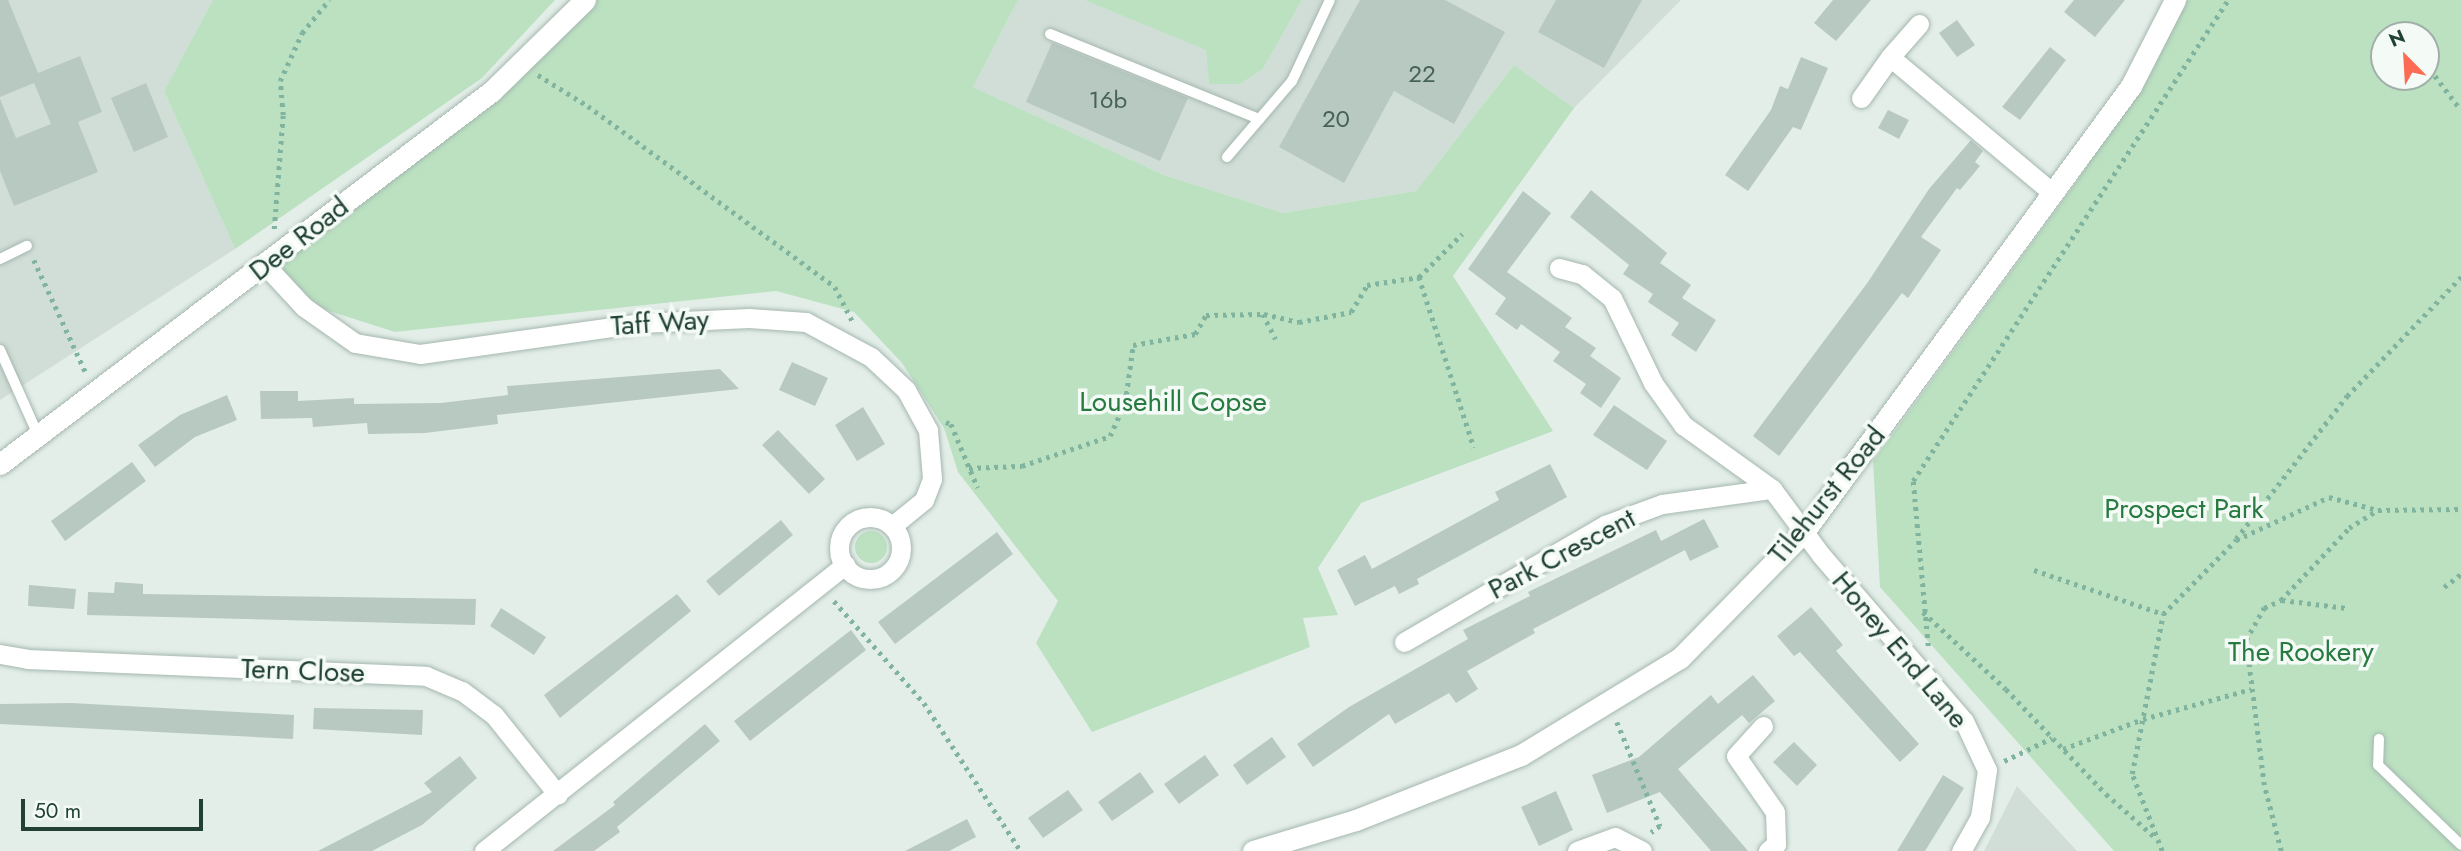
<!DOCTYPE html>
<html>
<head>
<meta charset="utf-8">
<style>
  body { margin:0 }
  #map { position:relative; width:2461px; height:851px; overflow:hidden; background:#e3eee8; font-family:Jost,sans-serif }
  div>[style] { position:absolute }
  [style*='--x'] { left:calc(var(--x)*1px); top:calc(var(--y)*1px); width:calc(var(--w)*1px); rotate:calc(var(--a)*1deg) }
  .built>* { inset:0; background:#d1ded7 }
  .green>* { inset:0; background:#bbe1c1 }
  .round { border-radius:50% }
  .building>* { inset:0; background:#b8c9c1 }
  .path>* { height:4.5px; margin-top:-2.25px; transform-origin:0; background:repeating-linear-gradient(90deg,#81b49f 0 3.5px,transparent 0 8.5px) }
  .roads { filter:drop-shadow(0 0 2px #a5b7af) drop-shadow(0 0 2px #a5b7af) }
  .service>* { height:10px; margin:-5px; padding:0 5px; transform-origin:5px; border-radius:5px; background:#fff }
  .minor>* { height:19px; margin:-9.5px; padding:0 9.5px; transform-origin:9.5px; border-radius:9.5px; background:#fff }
  .minor>.ring { margin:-9.5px; padding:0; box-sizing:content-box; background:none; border:19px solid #fff; border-radius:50% }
  .tertiary>* { height:21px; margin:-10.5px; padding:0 10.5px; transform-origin:10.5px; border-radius:10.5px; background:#fff }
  span { translate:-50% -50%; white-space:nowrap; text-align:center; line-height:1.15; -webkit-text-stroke:7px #f4faf6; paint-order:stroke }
  .number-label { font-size:24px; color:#476358 }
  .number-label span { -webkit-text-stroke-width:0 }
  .street-label { font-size:28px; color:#214135 }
  .park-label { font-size:28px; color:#287b40 }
  .north { position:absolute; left:2370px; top:21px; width:70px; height:70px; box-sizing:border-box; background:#f4faf6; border:2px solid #a0b0a9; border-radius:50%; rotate:336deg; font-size:19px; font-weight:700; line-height:28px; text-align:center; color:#214135 }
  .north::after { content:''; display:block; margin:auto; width:24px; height:32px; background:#fc6c54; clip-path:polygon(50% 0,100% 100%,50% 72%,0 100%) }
  .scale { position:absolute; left:21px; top:799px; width:182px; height:32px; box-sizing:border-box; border:4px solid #214135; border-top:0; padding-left:9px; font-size:21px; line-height:24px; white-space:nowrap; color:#214135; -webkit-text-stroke:5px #f4faf6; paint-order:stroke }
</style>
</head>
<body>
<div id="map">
  <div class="built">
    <div style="clip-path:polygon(0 0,213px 0,164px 91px,235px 249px,0 400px)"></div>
    <div style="clip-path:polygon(1018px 0,1084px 0,1207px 50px,1209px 84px,1240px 84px,1263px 69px,1302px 0,1681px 0,1574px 108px,1514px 65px,1416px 191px,1283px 213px,1164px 175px,973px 87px)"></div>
    <div style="clip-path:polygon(2017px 786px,2077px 851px,1984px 851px)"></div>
  </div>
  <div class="green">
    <div style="clip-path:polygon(213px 0,555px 0,482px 78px,235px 249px,164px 91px)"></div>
    <div style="clip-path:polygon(593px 0,1018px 0,973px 87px,1164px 175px,1283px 213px,1416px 191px,1514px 65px,1574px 108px,1453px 276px,1553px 431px,1361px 503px,1318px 568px,1338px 615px,1303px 618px,1310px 647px,1092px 732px,1036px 643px,1058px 601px,958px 472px,944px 428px,902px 363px,854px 312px,776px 291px,395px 332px,323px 309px,275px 269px,514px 86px)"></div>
    <div style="clip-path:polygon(1084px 0,1302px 0,1263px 69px,1240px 84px,1209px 84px,1206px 50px)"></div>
    <div style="clip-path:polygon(evenodd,2187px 0,2461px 0,2461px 851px,2114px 851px,1880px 587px,1873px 461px,2077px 181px,2187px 0,2384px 35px,2426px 35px,2426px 77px,2384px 77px,2384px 35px)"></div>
    <div class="round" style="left:855px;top:531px;width:32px;height:32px"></div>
  </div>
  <div class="building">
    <div style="clip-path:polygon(0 0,8px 0,38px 73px,80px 56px,102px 112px,78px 122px,98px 172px,14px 206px,0 171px,0 99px,16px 138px,51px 124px,34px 83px,0 97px)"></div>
    <div style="clip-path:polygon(1360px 0,1445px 0,1505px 32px,1454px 124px,1394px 91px,1344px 183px,1279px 147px)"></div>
    <div style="clip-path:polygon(1556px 0,1642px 0,1604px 68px,1538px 32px)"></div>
    <div style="clip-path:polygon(1833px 0,1871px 0,1836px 41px,1814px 23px)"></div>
    <div style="clip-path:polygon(2074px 0,2125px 0,2095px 37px,2064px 12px)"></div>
    <div style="clip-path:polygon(1957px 20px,1975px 45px,1957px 57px,1939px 33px)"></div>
    <div style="clip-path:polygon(1052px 43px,1188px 98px,1160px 161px,1026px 102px)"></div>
    <div style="clip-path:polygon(2050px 47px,2066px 60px,2020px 120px,2002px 107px)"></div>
    <div style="clip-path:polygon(1801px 57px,1828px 68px,1801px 130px,1793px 127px,1748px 191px,1725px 175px,1771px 110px,1780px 86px,1788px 89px)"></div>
    <div style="clip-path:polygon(146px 83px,168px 137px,134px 152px,111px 98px)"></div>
    <div style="clip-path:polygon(1888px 110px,1909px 120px,1899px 139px,1878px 128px)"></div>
    <div style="clip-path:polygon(1971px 140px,1983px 151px,1975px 162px,1980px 166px,1960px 190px,1957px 188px,1921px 237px,1941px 250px,1908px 298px,1902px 293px,1779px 456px,1753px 436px,1868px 282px,1929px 189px)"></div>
    <div style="clip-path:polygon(1591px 190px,1667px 253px,1660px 263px,1691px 285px,1682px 298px,1716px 320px,1696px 352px,1671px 335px,1679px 323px,1648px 302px,1653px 294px,1623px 274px,1629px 265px,1570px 217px)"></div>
    <div style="clip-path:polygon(1523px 191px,1551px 213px,1507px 272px,1572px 318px,1565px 327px,1596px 348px,1590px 356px,1621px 378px,1601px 408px,1580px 393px,1586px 384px,1553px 361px,1560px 352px,1521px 324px,1517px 330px,1495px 314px,1506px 298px,1468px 269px)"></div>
    <div style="clip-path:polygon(792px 362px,828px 378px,815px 406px,779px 390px)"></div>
    <div style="clip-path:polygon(720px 369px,739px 389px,497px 415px,498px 424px,425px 433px,368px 434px,367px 423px,313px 427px,312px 418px,261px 419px,260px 391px,298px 391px,298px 401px,354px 398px,354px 404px,441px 403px,508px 395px,507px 386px)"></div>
    <div style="clip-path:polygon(227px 395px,237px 420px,195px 437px,155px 467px,138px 445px,180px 415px)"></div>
    <div style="clip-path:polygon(1614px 405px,1667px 441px,1647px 470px,1593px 435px)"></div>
    <div style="clip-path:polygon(863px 407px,885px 444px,857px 461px,835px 425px)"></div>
    <div style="clip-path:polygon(778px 430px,825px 479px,809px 494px,762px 445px)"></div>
    <div style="clip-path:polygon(132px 462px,146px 481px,65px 541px,51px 521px)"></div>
    <div style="clip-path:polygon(1550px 464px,1567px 497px,1417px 579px,1419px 584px,1399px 594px,1395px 586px,1355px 606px,1337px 570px,1365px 555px,1372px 569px,1499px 500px,1495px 492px)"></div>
    <div style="clip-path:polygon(1704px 519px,1719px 547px,1690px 561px,1685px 550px,1533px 629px,1535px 633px,1467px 671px,1478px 689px,1456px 703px,1449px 693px,1395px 724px,1389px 714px,1313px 767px,1297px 744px,1349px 707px,1468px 639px,1463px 630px,1530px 596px,1528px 592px,1656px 530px,1661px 541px)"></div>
    <div style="clip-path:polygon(781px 520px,793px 535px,719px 596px,706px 581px)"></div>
    <div style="clip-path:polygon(997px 532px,1013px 554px,895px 644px,878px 622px)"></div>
    <div style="clip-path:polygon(115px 582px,143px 584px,143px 594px,476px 599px,475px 625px,87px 615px,88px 592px,114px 593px)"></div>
    <div style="clip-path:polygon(29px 585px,76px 589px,74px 609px,28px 606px)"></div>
    <div style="clip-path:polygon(677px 594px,691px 611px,560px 718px,544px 695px)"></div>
    <div style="clip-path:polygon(1811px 607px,1843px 645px,1836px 651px,1919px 744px,1900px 762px,1800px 652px,1794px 656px,1777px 636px)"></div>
    <div style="clip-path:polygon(501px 608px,546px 637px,534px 655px,490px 626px)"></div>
    <div style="clip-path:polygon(851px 630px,866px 650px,750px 741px,734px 721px)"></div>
    <div style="clip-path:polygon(1753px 675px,1775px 701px,1749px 723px,1742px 715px,1678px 769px,1748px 851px,1711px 851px,1660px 792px,1607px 813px,1592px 775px,1639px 757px,1711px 695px,1718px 704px)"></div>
    <div style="clip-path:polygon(71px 703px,294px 715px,293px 739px,0 724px,0 704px)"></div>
    <div style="clip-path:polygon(314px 708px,423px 710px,422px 735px,313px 729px)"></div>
    <div style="clip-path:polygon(705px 724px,720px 741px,617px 827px,620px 832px,594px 851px,553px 851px,615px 805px,613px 802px)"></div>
    <div style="clip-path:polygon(1272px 737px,1286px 757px,1247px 785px,1233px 765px)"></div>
    <div style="clip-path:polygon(1794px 742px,1817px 765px,1797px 786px,1773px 762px)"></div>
    <div style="clip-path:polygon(1205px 755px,1219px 775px,1179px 804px,1164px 784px)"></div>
    <div style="clip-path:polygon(460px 756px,477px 778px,422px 825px,372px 851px,318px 851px,432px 792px,424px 783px)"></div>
    <div style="clip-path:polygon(1140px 772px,1154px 792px,1112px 821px,1098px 802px)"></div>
    <div style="clip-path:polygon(1943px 775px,1964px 788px,1925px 851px,1897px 851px)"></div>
    <div style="clip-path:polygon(1068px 790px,1083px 810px,1043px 838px,1028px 818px)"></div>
    <div style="clip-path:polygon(1556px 791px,1573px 830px,1539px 846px,1521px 807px)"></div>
    <div style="clip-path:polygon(967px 819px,976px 837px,949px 851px,905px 851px)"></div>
  </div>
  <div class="path">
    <div style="--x:2430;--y:69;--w:51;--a:52.9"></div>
    <div style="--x:538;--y:75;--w:59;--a:31.8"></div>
    <div style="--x:588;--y:106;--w:306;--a:36.2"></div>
    <div style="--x:835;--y:287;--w:39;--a:63"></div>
    <div style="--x:274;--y:229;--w:114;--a:-85.5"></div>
    <div style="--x:283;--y:115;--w:34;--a:-95"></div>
    <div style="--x:280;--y:81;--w:53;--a:-65.4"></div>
    <div style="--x:302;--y:33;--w:43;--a:-50.7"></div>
    <div style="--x:34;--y:260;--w:124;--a:65.3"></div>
    <div style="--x:1419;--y:277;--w:179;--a:72.1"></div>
    <div style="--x:1264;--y:314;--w:36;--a:13"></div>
    <div style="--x:1299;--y:322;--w:53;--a:-10.9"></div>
    <div style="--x:1351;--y:312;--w:31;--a:-59"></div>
    <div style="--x:1367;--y:285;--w:53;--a:-8.7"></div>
    <div style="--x:1419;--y:277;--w:61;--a:-45"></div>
    <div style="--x:946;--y:422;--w:5;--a:22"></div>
    <div style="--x:951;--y:424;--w:69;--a:67.1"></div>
    <div style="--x:969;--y:468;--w:53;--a:-2.2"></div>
    <div style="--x:1022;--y:466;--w:93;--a:-18.8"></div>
    <div style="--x:1110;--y:436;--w:36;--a:-66"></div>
    <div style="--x:1125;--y:403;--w:59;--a:-82.1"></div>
    <div style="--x:1133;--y:345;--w:63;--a:-10.1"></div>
    <div style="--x:1195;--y:334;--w:22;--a:-60"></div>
    <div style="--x:1206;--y:315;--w:57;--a:-1"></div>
    <div style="--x:1263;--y:314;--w:28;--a:63"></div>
    <div style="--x:2236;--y:539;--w:181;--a:-52.2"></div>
    <div style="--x:2347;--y:396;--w:165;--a:-46.2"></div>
    <div style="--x:2034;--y:570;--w:136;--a:18.8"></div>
    <div style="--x:2444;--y:587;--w:21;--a:-37"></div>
    <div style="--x:2282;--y:600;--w:65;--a:7"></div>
    <div style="--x:834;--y:601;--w:136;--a:48.6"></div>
    <div style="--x:924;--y:703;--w:177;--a:56.8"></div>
    <div style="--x:1923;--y:612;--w:113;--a:42.9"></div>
    <div style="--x:2006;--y:689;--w:145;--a:46.4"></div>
    <div style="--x:2106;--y:794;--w:65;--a:41.3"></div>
    <div style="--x:1928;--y:646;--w:166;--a:-95.2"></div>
    <div style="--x:1913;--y:481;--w:575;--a:-56.78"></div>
    <div style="--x:1617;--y:722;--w:113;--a:67.5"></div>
    <div style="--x:1660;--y:826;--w:11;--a:142"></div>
    <div style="--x:2063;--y:749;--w:85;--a:-20.6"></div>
    <div style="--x:2143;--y:719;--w:112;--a:-15.5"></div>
    <div style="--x:2004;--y:761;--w:53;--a:-25.6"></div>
    <div style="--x:2162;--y:851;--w:83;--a:-111.3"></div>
    <div style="--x:2132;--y:774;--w:163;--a:-79"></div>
    <div style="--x:2163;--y:614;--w:104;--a:-45.4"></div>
    <div style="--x:2236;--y:540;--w:102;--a:-24.8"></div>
    <div style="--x:2329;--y:497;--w:51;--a:14.9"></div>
    <div style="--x:2281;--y:851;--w:68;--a:-104.4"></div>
    <div style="--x:2264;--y:785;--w:146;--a:-97.1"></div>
    <div style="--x:2246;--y:640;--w:37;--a:-61"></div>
    <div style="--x:2264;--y:608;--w:19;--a:-25"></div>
    <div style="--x:2281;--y:600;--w:99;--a:-46.6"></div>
    <div style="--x:2349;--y:528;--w:34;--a:-32"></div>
    <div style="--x:2378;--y:510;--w:83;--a:-0.7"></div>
  </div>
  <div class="roads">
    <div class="service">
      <div style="--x:1050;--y:34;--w:226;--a:22.1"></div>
      <div style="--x:1227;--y:157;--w:100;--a:-49.5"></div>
      <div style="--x:1292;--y:81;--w:89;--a:-64.9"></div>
      <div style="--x:0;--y:259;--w:30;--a:-26"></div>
      <div style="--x:0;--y:350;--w:93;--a:65.9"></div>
      <div style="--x:2379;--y:739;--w:26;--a:92"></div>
      <div style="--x:2378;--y:765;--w:115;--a:43.9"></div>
    </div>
    <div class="minor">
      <div style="--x:1890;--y:57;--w:44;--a:-48.7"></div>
      <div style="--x:1861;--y:98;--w:50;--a:-54.7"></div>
      <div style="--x:1890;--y:57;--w:209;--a:39.9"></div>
      <div style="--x:266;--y:266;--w:56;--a:47.2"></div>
      <div style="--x:304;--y:307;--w:62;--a:35.2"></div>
      <div style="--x:355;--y:343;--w:66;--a:9.6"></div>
      <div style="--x:420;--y:354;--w:222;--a:-8"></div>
      <div style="--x:640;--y:323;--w:109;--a:-2.6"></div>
      <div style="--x:749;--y:318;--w:57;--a:4"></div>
      <div style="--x:806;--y:322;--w:74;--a:28.3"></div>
      <div style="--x:871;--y:357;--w:48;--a:43.3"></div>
      <div style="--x:906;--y:390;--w:46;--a:61.2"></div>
      <div style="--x:928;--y:430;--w:49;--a:85.3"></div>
      <div style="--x:932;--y:479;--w:22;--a:111"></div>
      <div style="--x:924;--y:500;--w:41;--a:140.9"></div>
      <div style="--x:1559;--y:268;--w:24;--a:15"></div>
      <div style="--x:1582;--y:274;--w:38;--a:39"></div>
      <div style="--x:1612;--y:298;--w:94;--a:64.2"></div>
      <div style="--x:1653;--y:383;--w:52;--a:54.5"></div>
      <div style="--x:1683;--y:425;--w:110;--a:35.7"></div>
      <div style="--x:1772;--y:489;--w:82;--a:53.4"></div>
      <div style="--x:1821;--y:555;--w:219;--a:49.3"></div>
      <div style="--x:1964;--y:721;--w:54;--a:64.9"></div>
      <div style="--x:1987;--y:770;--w:48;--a:98.5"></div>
      <div style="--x:1980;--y:817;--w:39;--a:119"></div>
      <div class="ring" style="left:839px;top:517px;width:43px;height:43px"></div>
      <div style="--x:1404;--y:642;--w:233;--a:-30.2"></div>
      <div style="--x:1605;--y:525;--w:61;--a:-20.2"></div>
      <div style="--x:1662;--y:504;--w:111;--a:-7.8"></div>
      <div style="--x:0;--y:654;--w:27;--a:10"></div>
      <div style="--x:27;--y:659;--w:399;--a:2.4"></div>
      <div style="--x:426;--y:676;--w:39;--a:23"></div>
      <div style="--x:462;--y:691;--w:40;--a:37"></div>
      <div style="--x:494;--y:715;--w:102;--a:51.3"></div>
      <div style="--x:1763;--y:726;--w:40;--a:132"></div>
      <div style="--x:1736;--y:756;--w:68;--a:55.1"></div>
      <div style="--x:1775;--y:812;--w:32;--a:88"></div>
      <div style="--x:1776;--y:844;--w:11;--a:139"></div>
      <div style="--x:484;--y:851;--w:461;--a:-38.4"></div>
      <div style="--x:1577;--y:851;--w:40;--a:-20.2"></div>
      <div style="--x:1615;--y:837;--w:30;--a:27"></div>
    </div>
    <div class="tertiary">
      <div style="--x:0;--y:464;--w:617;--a:-37.17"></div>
      <div style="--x:492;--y:91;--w:130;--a:-44.4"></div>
      <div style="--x:1253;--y:851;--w:108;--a:-16.8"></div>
      <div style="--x:1356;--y:820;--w:177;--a:-21.5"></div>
      <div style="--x:1521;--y:755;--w:186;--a:-31.4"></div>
      <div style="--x:1680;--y:658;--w:175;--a:-45.5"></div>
      <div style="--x:1803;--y:533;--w:554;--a:-53.73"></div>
      <div style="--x:2131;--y:86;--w:97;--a:-62.9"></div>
    </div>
  </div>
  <div class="number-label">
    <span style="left:1422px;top:74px">22</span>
    <span style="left:1108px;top:100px">16b</span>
    <span style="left:1336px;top:119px">20</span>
  </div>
  <div class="street-label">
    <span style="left:299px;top:239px;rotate:-38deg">Dee Road</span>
    <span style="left:660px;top:323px;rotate:-4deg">Taff Way</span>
    <span style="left:1827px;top:495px;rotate:-51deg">Tilehurst Road</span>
    <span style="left:1562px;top:554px;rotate:-28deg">Park Crescent</span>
    <span style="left:1900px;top:650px;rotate:50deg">Honey End Lane</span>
    <span style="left:303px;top:671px;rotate:2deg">Tern Close</span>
  </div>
  <div class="park-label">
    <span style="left:1173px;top:402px">Lousehill Copse</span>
    <span style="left:2184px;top:509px">Prospect Park</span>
    <span style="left:2301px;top:652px">The Rookery</span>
  </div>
  <div class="north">N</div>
  <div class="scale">50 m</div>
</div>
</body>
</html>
